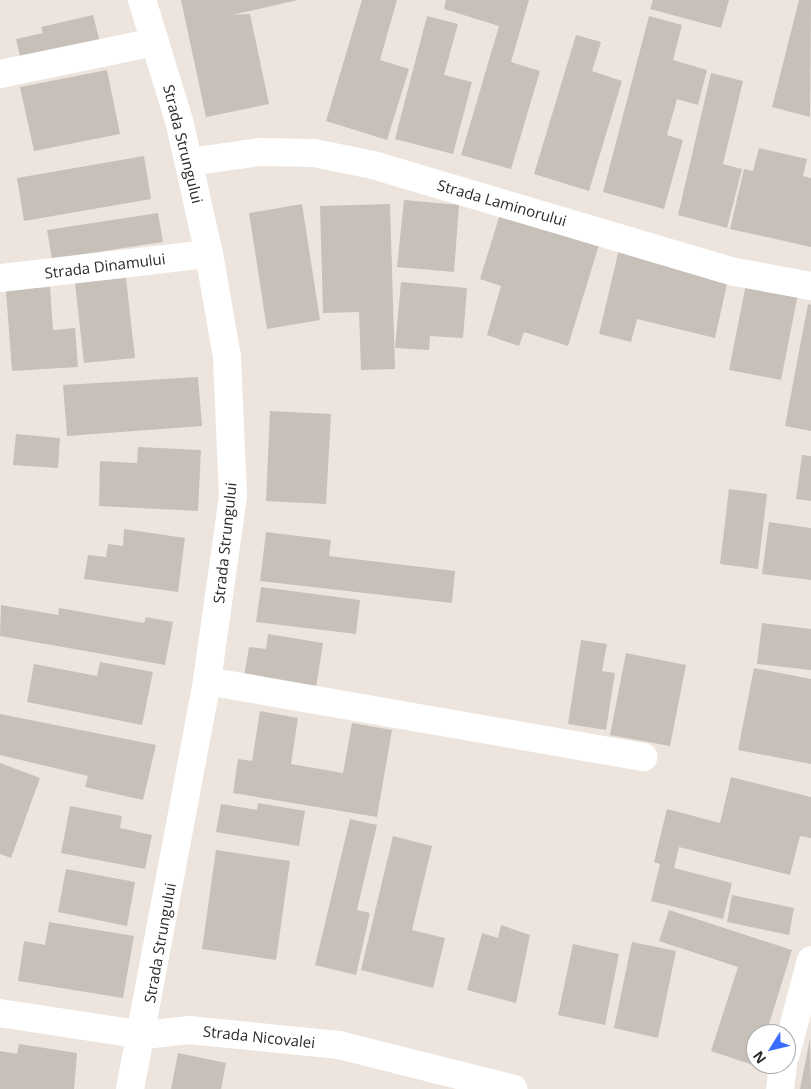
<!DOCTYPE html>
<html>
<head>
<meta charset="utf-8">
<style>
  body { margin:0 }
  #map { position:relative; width:811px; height:1089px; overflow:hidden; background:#ede5dd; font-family:"Open Sans",sans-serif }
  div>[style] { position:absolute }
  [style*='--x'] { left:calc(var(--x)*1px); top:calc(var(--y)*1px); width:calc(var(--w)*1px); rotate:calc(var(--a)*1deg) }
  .building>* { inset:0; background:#c6c0b9 }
  .street>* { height:28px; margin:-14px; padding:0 14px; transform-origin:14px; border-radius:14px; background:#fff }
  .secondary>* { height:28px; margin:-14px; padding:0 14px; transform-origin:14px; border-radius:14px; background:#fff }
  span { translate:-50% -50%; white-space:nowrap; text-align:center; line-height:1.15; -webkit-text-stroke:4.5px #fff; paint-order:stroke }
  .street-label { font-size:15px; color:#2b2b2b }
  .north { position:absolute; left:746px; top:1024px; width:50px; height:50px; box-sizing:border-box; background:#fff; border:1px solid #aaa; border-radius:50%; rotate:234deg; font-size:14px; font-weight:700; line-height:20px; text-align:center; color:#2b2b2b }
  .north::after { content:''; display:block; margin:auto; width:18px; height:22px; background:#3a6dfe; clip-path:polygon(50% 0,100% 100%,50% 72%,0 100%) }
</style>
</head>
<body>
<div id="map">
  <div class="building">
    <div style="clip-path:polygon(181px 0,298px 0,232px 15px,250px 14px,269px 104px,206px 117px)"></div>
    <div style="clip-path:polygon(362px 0,397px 0,380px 60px,409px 69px,387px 140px,326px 121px)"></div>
    <div style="clip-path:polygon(446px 0,529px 0,511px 62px,540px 71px,511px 169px,461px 155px,499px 26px,444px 9px)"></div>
    <div style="clip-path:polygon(653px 0,729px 0,721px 28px,650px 9px)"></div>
    <div style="clip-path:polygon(799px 0,811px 0,810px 117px,772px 107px)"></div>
    <div style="clip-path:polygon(93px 15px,101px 46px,22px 65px,16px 39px,43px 33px,41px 27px)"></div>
    <div style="clip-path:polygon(427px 16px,458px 24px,444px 75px,472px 82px,453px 154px,395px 139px)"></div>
    <div style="clip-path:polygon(649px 16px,682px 25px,673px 60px,707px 70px,698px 105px,677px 99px,667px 135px,683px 140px,664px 209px,603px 192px)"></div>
    <div style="clip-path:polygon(576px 35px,601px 42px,592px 71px,622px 81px,589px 191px,534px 174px)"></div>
    <div style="clip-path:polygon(107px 70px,120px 134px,34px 151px,20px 87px)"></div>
    <div style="clip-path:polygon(711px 73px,743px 81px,723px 164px,742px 169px,727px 228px,678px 215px)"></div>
    <div style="clip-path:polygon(759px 148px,807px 159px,803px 176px,811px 178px,811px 247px,730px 229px,744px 169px,753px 171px)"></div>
    <div style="clip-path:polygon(144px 156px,151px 199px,24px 221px,17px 178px)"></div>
    <div style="clip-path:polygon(404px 200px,459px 205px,454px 272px,397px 267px)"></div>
    <div style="clip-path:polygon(302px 204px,320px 320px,267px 329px,249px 213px)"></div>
    <div style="clip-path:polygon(390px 204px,395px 369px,361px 370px,359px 312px,323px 313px,320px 206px)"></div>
    <div style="clip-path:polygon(158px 213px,163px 242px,52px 259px,47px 230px)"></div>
    <div style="clip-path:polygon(500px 214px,599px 245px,568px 346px,524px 332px,519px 346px,487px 335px,501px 286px,480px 279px)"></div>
    <div style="clip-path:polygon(619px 249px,729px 275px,715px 338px,637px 319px,631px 342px,599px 334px)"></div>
    <div style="clip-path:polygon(126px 278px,135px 358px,84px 363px,75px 283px)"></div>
    <div style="clip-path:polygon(401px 282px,467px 288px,463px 338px,430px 336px,429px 350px,395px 348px)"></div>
    <div style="clip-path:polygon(746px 284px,798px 294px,781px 380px,729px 370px)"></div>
    <div style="clip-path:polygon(50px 287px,53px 330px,75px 328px,78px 367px,12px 371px,6px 290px)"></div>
    <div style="clip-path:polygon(808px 304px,811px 305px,811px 431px,785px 426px)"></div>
    <div style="clip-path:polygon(198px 377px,202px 426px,67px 436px,63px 385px)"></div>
    <div style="clip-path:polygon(270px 411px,331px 414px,326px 504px,266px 501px)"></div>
    <div style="clip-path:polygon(16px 434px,60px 438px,58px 468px,13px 465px)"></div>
    <div style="clip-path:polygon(138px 447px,201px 450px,198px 511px,99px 506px,100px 461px,137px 463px)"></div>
    <div style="clip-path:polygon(802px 455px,811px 456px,811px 501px,796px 499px)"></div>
    <div style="clip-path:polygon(729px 489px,767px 494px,758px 569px,720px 564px)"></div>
    <div style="clip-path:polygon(769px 522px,811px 528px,811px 580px,762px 574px)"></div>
    <div style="clip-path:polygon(124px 529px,185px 538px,178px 592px,84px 579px,88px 555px,106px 557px,108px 544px,123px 546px)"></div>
    <div style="clip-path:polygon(266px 532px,331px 540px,329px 556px,455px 571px,452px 603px,260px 581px)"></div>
    <div style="clip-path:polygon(261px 587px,360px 600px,356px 634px,256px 622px)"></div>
    <div style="clip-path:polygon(1px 605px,58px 615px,59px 608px,144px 623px,146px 617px,173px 622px,165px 665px,0 636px)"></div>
    <div style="clip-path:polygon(762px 623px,811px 629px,811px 670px,757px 664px)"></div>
    <div style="clip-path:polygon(268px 634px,323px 643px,316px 688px,244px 677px,249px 647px,266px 649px)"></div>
    <div style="clip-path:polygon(581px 640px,607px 644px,602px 671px,615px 673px,606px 730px,568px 724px)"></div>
    <div style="clip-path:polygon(626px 653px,686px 665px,670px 746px,610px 735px)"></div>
    <div style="clip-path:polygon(100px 662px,153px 672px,142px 725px,27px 702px,34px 664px,97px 676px)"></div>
    <div style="clip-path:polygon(754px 668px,811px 679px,811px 764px,738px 750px)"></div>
    <div style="clip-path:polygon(260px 711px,298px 718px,291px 764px,343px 773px,352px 723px,392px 730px,377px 817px,233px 793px,238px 759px,252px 761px)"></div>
    <div style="clip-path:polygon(0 714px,156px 745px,143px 800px,85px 787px,88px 776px,0 755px)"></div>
    <div style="clip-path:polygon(0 763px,40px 778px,11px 858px,0 854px)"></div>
    <div style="clip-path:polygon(731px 777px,811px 797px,811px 838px,800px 836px,790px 875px,679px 847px,674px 868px,732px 883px,723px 919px,651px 901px,660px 864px,654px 862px,667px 809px,720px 823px)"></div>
    <div style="clip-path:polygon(258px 803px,305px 811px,299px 846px,216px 832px,221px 804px,257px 810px)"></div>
    <div style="clip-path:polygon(70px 806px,122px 816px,120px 828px,152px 835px,145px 869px,61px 853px)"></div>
    <div style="clip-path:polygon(350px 819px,377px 825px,357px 910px,370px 913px,356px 975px,315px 965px)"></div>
    <div style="clip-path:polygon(393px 836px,432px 846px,412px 930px,445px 938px,433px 988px,361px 970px)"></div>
    <div style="clip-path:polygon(216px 850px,290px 861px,276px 960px,202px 949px)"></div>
    <div style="clip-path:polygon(66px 869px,135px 882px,127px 926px,58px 912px)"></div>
    <div style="clip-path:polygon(732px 895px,794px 908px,789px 935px,727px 922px)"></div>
    <div style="clip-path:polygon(669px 910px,792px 950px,766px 1034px,756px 1034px,756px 1066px,711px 1051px,738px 967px,659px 941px)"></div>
    <div style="clip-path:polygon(49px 922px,134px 936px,123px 998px,18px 981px,24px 941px,45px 945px)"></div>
    <div style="clip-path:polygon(501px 925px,530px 935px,516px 1003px,467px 990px,482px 933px,498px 938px)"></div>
    <div style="clip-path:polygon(632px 942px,676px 951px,658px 1038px,614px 1028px)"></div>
    <div style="clip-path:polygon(573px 944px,619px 954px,605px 1025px,558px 1015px)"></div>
    <div style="clip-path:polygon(810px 1038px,811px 1089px,800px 1089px)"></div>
    <div style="clip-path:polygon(19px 1044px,77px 1053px,74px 1089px,0 1089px,0 1051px,17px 1054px)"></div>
    <div style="clip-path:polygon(178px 1053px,226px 1063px,221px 1089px,171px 1089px)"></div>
  </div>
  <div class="street">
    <div style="--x:0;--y:74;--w:158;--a:-11.7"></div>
    <div style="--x:189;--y:162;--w:72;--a:-8"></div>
    <div style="--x:260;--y:152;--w:54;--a:1.1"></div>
    <div style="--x:314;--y:153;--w:60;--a:11.5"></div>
    <div style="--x:373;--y:165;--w:377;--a:16.5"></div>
    <div style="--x:735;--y:272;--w:77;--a:10.4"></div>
    <div style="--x:0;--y:278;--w:210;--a:-6.6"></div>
    <div style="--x:207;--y:681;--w:443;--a:9.9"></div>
    <div style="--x:0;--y:1013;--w:146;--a:8.7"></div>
    <div style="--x:144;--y:1035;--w:45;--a:-6.3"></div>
    <div style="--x:189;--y:1030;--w:151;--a:5.7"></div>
    <div style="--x:339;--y:1045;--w:180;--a:14.1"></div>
    <div style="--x:786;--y:1054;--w:97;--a:-75.1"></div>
    <div style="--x:780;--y:1089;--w:25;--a:-83"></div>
  </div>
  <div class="secondary">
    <div style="--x:130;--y:1089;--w:415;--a:-79.3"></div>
    <div style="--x:207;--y:681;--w:187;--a:-82"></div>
    <div style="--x:233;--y:496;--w:139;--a:-92.5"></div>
    <div style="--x:227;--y:357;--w:105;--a:-99.9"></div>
    <div style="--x:209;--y:254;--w:133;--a:-102.6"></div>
    <div style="--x:180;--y:124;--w:130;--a:-107"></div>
  </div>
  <div class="street-label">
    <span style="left:183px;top:144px;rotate:76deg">Strada Strungului</span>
    <span style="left:502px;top:203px;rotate:16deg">Strada Laminorului</span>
    <span style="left:105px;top:266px;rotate:-7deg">Strada Dinamului</span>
    <span style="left:225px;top:543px;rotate:-84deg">Strada Strungului</span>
    <span style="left:160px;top:943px;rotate:-80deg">Strada Strungului</span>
    <span style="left:259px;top:1037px;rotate:6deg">Strada Nicovalei</span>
  </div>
  <div class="north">N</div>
</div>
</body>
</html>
